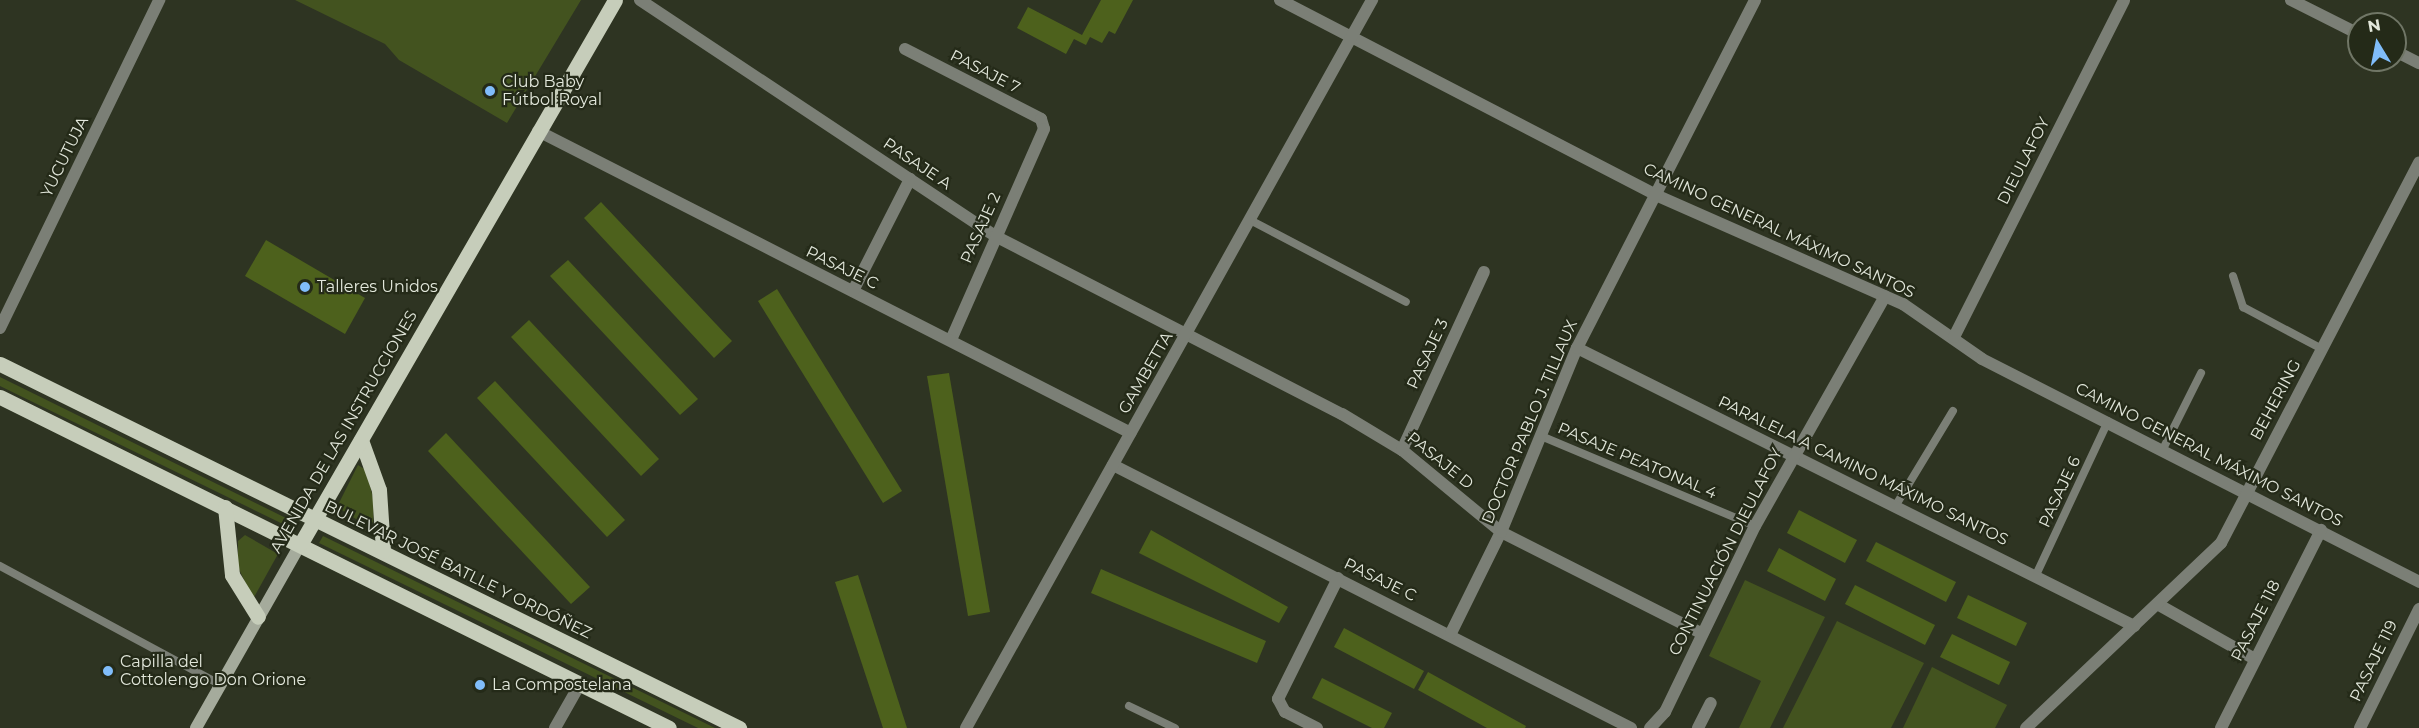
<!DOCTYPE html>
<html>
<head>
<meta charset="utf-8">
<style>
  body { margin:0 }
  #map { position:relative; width:2419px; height:728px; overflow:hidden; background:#2e3422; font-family:Montserrat,sans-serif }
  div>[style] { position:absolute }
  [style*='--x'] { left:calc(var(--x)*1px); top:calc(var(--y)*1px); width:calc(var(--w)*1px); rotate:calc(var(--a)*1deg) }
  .green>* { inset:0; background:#43531f }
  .building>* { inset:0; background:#4d611c }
  .service>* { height:8px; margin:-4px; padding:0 4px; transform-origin:4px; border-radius:4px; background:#7b7f76 }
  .minor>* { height:12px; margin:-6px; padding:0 6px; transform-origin:6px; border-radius:6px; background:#7b7f76 }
  .secondary>* { height:12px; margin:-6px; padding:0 6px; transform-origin:6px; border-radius:6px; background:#a5ab9c }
  .primary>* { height:15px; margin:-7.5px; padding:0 7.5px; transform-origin:7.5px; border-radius:7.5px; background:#c6cdba }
  .dots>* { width:16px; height:16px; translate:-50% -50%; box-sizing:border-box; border:3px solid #242a18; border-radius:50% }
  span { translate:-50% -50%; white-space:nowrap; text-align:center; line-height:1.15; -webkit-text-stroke:4.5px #242a18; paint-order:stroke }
  .street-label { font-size:16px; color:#e2e7db }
  .poi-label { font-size:16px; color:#e2e7db }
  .left { translate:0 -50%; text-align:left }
  .north { position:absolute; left:2347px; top:12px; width:60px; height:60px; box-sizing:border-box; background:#242a18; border:2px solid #707666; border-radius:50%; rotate:350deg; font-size:16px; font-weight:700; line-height:24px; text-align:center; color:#e2e7db }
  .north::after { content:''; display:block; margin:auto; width:21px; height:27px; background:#80bdfa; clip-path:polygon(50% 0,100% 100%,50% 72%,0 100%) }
</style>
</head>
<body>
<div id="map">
  <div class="green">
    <div style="clip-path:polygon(295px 0,581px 0,507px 123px,399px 60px,385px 44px)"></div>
    <div style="clip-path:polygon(0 377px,290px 520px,287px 526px,0 386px)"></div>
    <div style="clip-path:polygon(358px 465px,366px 470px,374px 502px,373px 522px,367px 526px,337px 507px)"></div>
    <div style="clip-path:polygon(245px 535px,278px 554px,253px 599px,238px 567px,238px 541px)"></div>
    <div style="clip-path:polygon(323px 536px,715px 728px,698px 728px,319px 543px)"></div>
    <div style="clip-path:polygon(1745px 580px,1825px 617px,1770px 728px,1739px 728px,1761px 681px,1709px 656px)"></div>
    <div style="clip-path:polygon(1837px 621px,1924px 663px,1891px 728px,1783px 728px)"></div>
    <div style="clip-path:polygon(1932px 667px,2007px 705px,1995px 728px,1903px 728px)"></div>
  </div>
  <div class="building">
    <div style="clip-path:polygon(1101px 0,1133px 0,1115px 34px,1109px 31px,1102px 43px,1090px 37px,1086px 45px,1074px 39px,1066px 54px,1017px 28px,1028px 7px,1082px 35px)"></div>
    <div style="clip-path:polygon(601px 202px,732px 341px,714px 358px,584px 218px)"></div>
    <div style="clip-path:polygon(266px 240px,365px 298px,345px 334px,245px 276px)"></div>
    <div style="clip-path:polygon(568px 260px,698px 399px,680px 415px,550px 276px)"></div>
    <div style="clip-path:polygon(777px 289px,902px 491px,883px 503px,758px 301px)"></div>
    <div style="clip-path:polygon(529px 320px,659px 459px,641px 476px,511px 337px)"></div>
    <div style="clip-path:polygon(949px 373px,990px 612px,968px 616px,927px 376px)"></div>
    <div style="clip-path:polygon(495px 381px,625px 520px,607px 537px,477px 398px)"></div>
    <div style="clip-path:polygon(446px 433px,590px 587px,571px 604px,428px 451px)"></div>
    <div style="clip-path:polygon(1799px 510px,1857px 540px,1845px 563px,1787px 533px)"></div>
    <div style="clip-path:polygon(1151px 530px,1288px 607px,1279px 623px,1139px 553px)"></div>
    <div style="clip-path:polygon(1876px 542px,1956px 582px,1946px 602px,1866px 561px)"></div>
    <div style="clip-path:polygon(1779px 548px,1836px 579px,1825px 601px,1767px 571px)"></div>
    <div style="clip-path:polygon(1101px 569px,1266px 641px,1257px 663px,1091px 593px)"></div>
    <div style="clip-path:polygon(858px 575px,907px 728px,883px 728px,835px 582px)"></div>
    <div style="clip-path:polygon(1855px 585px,1935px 625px,1925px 645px,1845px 604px)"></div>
    <div style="clip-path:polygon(1968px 595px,2027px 623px,2016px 646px,1957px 618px)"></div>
    <div style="clip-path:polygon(1344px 628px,1424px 671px,1414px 689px,1334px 647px)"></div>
    <div style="clip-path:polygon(1952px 634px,2010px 662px,1999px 685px,1940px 657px)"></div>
    <div style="clip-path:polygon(1428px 672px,1526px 726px,1525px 728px,1487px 728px,1418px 690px)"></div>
    <div style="clip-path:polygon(1322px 678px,1392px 713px,1384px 728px,1372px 728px,1312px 698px)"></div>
  </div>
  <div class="service">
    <div style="--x:1250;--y:220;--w:176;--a:27.7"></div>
    <div style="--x:2233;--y:276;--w:33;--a:72"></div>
    <div style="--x:2243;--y:307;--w:89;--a:28"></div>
    <div style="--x:1541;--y:436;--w:232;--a:22.8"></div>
    <div style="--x:2163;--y:449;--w:85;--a:-63.4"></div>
    <div style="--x:1896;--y:505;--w:110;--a:-58.8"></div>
    <div style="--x:0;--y:566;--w:249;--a:28.3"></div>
    <div style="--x:2036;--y:575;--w:170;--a:-64.9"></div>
    <div style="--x:1129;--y:706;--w:51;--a:25.6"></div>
  </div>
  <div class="minor">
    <div style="--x:640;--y:0;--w:426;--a:33.6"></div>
    <div style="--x:995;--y:236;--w:390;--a:27.2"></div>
    <div style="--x:1342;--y:414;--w:70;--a:31"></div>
    <div style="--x:1402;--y:450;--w:129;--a:39.6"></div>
    <div style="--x:1501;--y:532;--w:224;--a:26.8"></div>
    <div style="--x:1280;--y:0;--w:426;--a:27.4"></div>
    <div style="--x:1658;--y:196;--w:268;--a:23.8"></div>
    <div style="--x:1903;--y:304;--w:96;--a:34.8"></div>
    <div style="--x:1982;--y:359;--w:491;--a:27"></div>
    <div style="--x:2291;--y:0;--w:76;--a:26.6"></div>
    <div style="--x:905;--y:49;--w:153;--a:27.2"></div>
    <div style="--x:1041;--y:119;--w:10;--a:73"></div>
    <div style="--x:1044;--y:129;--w:231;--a:113.8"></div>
    <div style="--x:2395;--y:51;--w:27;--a:27"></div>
    <div style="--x:538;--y:131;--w:665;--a:26.99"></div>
    <div style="--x:853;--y:291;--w:126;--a:-63"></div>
    <div style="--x:0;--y:328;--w:365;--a:-64.1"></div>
    <div style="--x:1954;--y:337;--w:377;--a:-63.2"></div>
    <div style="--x:1577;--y:348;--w:623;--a:26.52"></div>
    <div style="--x:1402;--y:450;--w:196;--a:-65.3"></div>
    <div style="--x:1113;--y:465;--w:581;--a:26.92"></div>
    <div style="--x:2159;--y:605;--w:110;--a:29.4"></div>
    <div style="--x:1451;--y:633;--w:113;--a:-63.7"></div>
    <div style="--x:1501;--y:532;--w:199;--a:-67.6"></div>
    <div style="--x:1577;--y:348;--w:391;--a:-62.9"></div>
    <div style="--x:555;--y:728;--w:51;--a:-60.4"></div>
    <div style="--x:966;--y:728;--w:834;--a:-60.85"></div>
    <div style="--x:1317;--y:728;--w:36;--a:-153"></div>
    <div style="--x:1285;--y:712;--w:15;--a:-118"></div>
    <div style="--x:1278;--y:699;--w:135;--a:-63.6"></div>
    <div style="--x:1650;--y:728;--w:22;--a:-47"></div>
    <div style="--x:1665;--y:712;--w:207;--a:-64.2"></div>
    <div style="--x:1755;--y:526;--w:264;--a:-60.5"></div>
    <div style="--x:1698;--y:728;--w:28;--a:-63"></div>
    <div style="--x:2026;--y:728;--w:269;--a:-43.5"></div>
    <div style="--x:2221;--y:543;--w:429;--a:-62.5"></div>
    <div style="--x:2221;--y:728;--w:222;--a:-63.2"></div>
    <div style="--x:2360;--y:728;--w:133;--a:-63.6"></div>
  </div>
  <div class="secondary">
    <div style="--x:196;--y:728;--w:213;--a:-60.4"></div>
  </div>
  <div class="primary">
    <div style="--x:0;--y:364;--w:824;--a:26.22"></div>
    <div style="--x:0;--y:397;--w:746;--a:26.32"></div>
    <div style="--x:361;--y:440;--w:53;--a:70.2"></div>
    <div style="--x:379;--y:490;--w:61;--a:86.2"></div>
    <div style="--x:225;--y:507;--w:68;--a:84.1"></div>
    <div style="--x:232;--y:575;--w:49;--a:58.2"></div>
    <div style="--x:301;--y:543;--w:627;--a:-59.96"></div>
  </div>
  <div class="dots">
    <div style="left:490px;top:91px;background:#80bdfa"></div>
    <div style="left:305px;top:287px;background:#80bdfa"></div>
    <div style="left:108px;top:671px;background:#80bdfa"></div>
    <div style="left:480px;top:685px;background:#80bdfa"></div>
  </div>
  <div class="street-label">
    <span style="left:985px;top:72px;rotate:27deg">PASAJE 7</span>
    <span style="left:65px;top:157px;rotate:-64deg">YUCUTUJA</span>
    <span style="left:2024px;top:161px;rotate:-63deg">DIEULAFOY</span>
    <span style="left:917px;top:164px;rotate:34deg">PASAJE A</span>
    <span style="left:981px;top:228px;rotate:-66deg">PASAJE 2</span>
    <span style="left:1779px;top:231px;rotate:25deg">CAMINO GENERAL MÁXIMO SANTOS</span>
    <span style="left:842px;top:268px;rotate:26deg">PASAJE C</span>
    <span style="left:1428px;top:354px;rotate:-65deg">PASAJE 3</span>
    <span style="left:1146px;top:373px;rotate:-60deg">GAMBETTA</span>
    <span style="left:2276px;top:400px;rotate:-62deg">BEHERING</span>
    <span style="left:1530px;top:422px;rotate:-67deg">DOCTOR PABLO J. TILLAUX</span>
    <span style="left:344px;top:432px;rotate:-60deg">AVENIDA DE LAS INSTRUCCIONES</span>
    <span style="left:2209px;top:455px;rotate:27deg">CAMINO GENERAL MÁXIMO SANTOS</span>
    <span style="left:1440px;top:461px;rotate:39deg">PASAJE D</span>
    <span style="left:1637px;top:461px;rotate:23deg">PASAJE PEATONAL 4</span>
    <span style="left:1863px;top:471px;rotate:26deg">PARALELA A CAMINO MÁXIMO SANTOS</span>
    <span style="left:2060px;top:492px;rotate:-65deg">PASAJE 6</span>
    <span style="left:1726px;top:552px;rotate:-63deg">CONTINUACIÓN DIEULAFOY</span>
    <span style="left:458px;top:570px;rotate:26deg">BULEVAR JOSÉ BATLLE Y ORDÓÑEZ</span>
    <span style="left:1380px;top:580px;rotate:26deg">PASAJE C</span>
    <span style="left:2256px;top:621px;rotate:-63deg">PASAJE 118</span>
    <span style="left:2374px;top:661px;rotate:-64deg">PASAJE 119</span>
  </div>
  <div class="poi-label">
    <span class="left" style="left:502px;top:91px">Club Baby<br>Fútbol Royal</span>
    <span class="left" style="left:317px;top:287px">Talleres Unidos</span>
    <span class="left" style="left:120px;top:671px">Capilla del<br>Cottolengo Don Orione</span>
    <span class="left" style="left:492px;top:685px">La Compostelana</span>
  </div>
  <div class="north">N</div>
</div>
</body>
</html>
